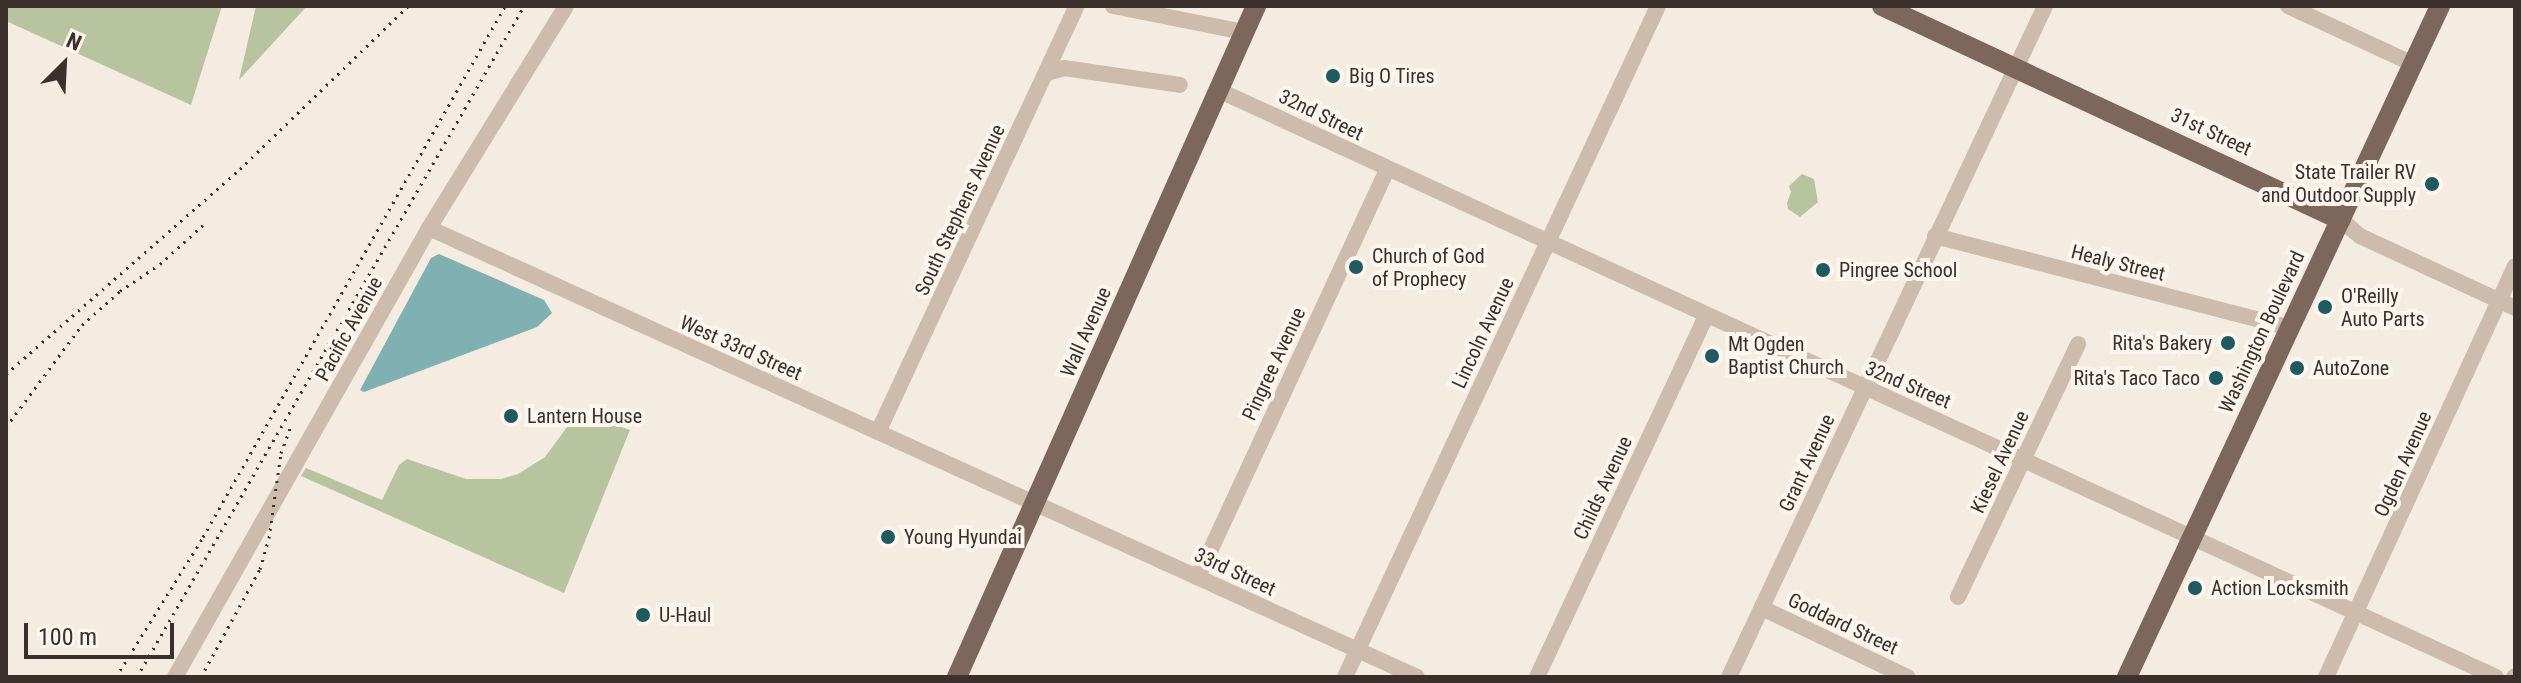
<!DOCTYPE html>
<html>
<head>
<meta charset="utf-8">
<style>
  body { margin:0 }
  #map { position:relative; width:2521px; height:683px; overflow:hidden; background:#f4ebe1; font-family:"Roboto Condensed",sans-serif }
  div>[style] { position:absolute }
  [style*='--x'] { left:calc(var(--x)*1px); top:calc(var(--y)*1px); width:calc(var(--w)*1px); rotate:calc(var(--a)*1deg) }
  .green>* { inset:0; background:#b8c4a0 }
  .water>* { inset:0; background:#7fb0b2 }
  .minor>* { height:16px; margin:-8px; padding:0 8px; transform-origin:8px; border-radius:8px; background:#cdbbac }
  .major>* { height:20px; margin:-10px; padding:0 10px; transform-origin:10px; border-radius:10px; background:#7d675c }
  .rail>* { height:3px; margin-top:-1.5px; transform-origin:0; background:repeating-linear-gradient(90deg,#3b302b 0 2px,transparent 0 8px) }
  .dots>* { width:22px; height:22px; translate:-50% -50%; box-sizing:border-box; border:4px solid #fbf5ee; border-radius:50% }
  span { translate:-50% -50%; white-space:nowrap; text-align:center; line-height:1.15; -webkit-text-stroke:8px #fbf5ee; paint-order:stroke }
  .poi-label { font-size:20px; color:#3b302b }
  .left { translate:0 -50%; text-align:left }
  .right { translate:-100% -50%; text-align:right }
  .street-label { font-size:20px; color:#3b302b }
  .frame { position:absolute; inset:0; border:8px solid #3b302b; pointer-events:none }
  .north { position:absolute; left:24px; top:24px; width:80px; height:80px; -webkit-text-stroke:6px #fbf5ee; paint-order:stroke; rotate:24deg; font-size:22px; font-weight:700; line-height:32px; text-align:center; color:#3b302b }
  .north::after { content:''; display:block; margin:auto; width:28px; height:36px; background:#3b302b; clip-path:polygon(50% 0,100% 100%,50% 72%,0 100%) }
  .scale { position:absolute; left:24px; top:623px; width:150px; height:36px; box-sizing:border-box; border:4px solid #3b302b; border-top:0; padding-left:10px; font-size:24px; line-height:28px; white-space:nowrap; color:#3b302b; -webkit-text-stroke:6px #fbf5ee; paint-order:stroke }
</style>
</head>
<body>
<div id="map">
  <div class="green">
    <div style="clip-path:polygon(6px 6px,222px 6px,191px 105px,6px 21px)"></div>
    <div style="clip-path:polygon(256px 6px,307px 6px,239px 80px)"></div>
    <div style="clip-path:polygon(1802px 174px,1814px 179px,1818px 202px,1800px 217px,1788px 209px,1787px 203px,1791px 192px,1789px 186px)"></div>
    <div style="clip-path:polygon(579px 411px,630px 430px,564px 593px,301px 476px,306px 468px,382px 500px,399px 465px,407px 459px,466px 479px,501px 479px,518px 474px,545px 457px)"></div>
  </div>
  <div class="water">
    <div style="clip-path:polygon(439px 254px,544px 300px,552px 313px,537px 327px,364px 392px,360px 390px,431px 258px)"></div>
  </div>
  <div class="minor">
    <div style="--x:1113;--y:6;--w:134;--a:11.2"></div>
    <div style="--x:2288;--y:6;--w:138;--a:24.9"></div>
    <div style="--x:1047;--y:73;--w:18;--a:-16"></div>
    <div style="--x:1064;--y:68;--w:117;--a:8.3"></div>
    <div style="--x:1218;--y:90;--w:1406;--a:24.67"></div>
    <div style="--x:2341;--y:220;--w:25;--a:40"></div>
    <div style="--x:2360;--y:236;--w:171;--a:24.9"></div>
    <div style="--x:429;--y:228;--w:1085;--a:24.44"></div>
    <div style="--x:1935;--y:236;--w:368;--a:14.5"></div>
    <div style="--x:878;--y:432;--w:470;--a:-65"></div>
    <div style="--x:1198;--y:577;--w:450;--a:-65.1"></div>
    <div style="--x:1958;--y:597;--w:280;--a:-64.6"></div>
    <div style="--x:1762;--y:608;--w:161;--a:25.4"></div>
    <div style="--x:175;--y:677;--w:516;--a:-60.5"></div>
    <div style="--x:429;--y:228;--w:261;--a:-58.3"></div>
    <div style="--x:1345;--y:677;--w:740;--a:-64.99"></div>
    <div style="--x:1537;--y:677;--w:399;--a:-64.9"></div>
    <div style="--x:1729;--y:677;--w:742;--a:-64.78"></div>
    <div style="--x:2326;--y:677;--w:452;--a:-65.3"></div>
    <div style="--x:2514;--y:677;--w:1;--a:-45"></div>
  </div>
  <div class="major">
    <div style="--x:1882;--y:6;--w:506;--a:25"></div>
    <div style="--x:957;--y:677;--w:735;--a:-65.98"></div>
    <div style="--x:2127;--y:677;--w:740;--a:-64.99"></div>
  </div>
  <div class="rail">
    <div style="--x:6;--y:374;--w:311;--a:-41.2"></div>
    <div style="--x:240;--y:169;--w:234;--a:-44.1"></div>
    <div style="--x:6;--y:427;--w:127;--a:-53.3"></div>
    <div style="--x:82;--y:325;--w:51;--a:-41.8"></div>
    <div style="--x:120;--y:291;--w:48;--a:-34"></div>
    <div style="--x:160;--y:264;--w:58;--a:-42.2"></div>
    <div style="--x:116;--y:677;--w:165;--a:-58.1"></div>
    <div style="--x:203;--y:537;--w:611;--a:-60.37"></div>
    <div style="--x:137;--y:677;--w:775;--a:-60.03"></div>
    <div style="--x:201;--y:677;--w:123;--a:-61.4"></div>
    <div style="--x:260;--y:569;--w:32;--a:-74"></div>
    <div style="--x:269;--y:538;--w:86;--a:-82"></div>
    <div style="--x:281;--y:453;--w:27;--a:-70"></div>
  </div>
  <div class="dots">
    <div style="left:1333px;top:76px;background:#1f5a5e"></div>
    <div style="left:2432px;top:184px;background:#1f5a5e"></div>
    <div style="left:1356px;top:267px;background:#1f5a5e"></div>
    <div style="left:1823px;top:270px;background:#1f5a5e"></div>
    <div style="left:2325px;top:307px;background:#1f5a5e"></div>
    <div style="left:2228px;top:343px;background:#1f5a5e"></div>
    <div style="left:1712px;top:356px;background:#1f5a5e"></div>
    <div style="left:2297px;top:368px;background:#1f5a5e"></div>
    <div style="left:2216px;top:378px;background:#1f5a5e"></div>
    <div style="left:511px;top:416px;background:#1f5a5e"></div>
    <div style="left:888px;top:537px;background:#1f5a5e"></div>
    <div style="left:2195px;top:588px;background:#1f5a5e"></div>
    <div style="left:643px;top:615px;background:#1f5a5e"></div>
  </div>
  <div class="poi-label">
    <span class="left" style="left:1349px;top:76px">Big O Tires</span>
    <span class="right" style="left:2416px;top:184px">State Trailer RV<br>and Outdoor Supply</span>
    <span class="left" style="left:1372px;top:268px">Church of God<br>of Prophecy</span>
    <span class="left" style="left:1839px;top:270px">Pingree School</span>
    <span class="left" style="left:2341px;top:308px">O'Reilly<br>Auto Parts</span>
    <span class="right" style="left:2212px;top:343px">Rita's Bakery</span>
    <span class="left" style="left:1728px;top:356px">Mt Ogden<br>Baptist Church</span>
    <span class="left" style="left:2313px;top:368px">AutoZone</span>
    <span class="right" style="left:2200px;top:378px">Rita's Taco Taco</span>
    <span class="left" style="left:527px;top:416px">Lantern House</span>
    <span class="left" style="left:904px;top:537px">Young Hyundai</span>
    <span class="left" style="left:2211px;top:588px">Action Locksmith</span>
    <span class="left" style="left:659px;top:615px">U-Haul</span>
  </div>
  <div class="street-label">
    <span style="left:1321px;top:115px;rotate:26deg">32nd Street</span>
    <span style="left:2211px;top:132px;rotate:25deg">31st Street</span>
    <span style="left:960px;top:210px;rotate:-65deg">South Stephens Avenue</span>
    <span style="left:2118px;top:263px;rotate:14deg">Healy Street</span>
    <span style="left:349px;top:329px;rotate:-61deg">Pacific Avenue</span>
    <span style="left:1086px;top:332px;rotate:-66deg">Wall Avenue</span>
    <span style="left:2262px;top:332px;rotate:-65deg">Washington Boulevard</span>
    <span style="left:1483px;top:333px;rotate:-65deg">Lincoln Avenue</span>
    <span style="left:741px;top:348px;rotate:24deg">West 33rd Street</span>
    <span style="left:1274px;top:364px;rotate:-65deg">Pingree Avenue</span>
    <span style="left:1908px;top:385px;rotate:23deg">32nd Street</span>
    <span style="left:2000px;top:462px;rotate:-65deg">Kiesel Avenue</span>
    <span style="left:1807px;top:463px;rotate:-65deg">Grant Avenue</span>
    <span style="left:2403px;top:464px;rotate:-66deg">Ogden Avenue</span>
    <span style="left:1603px;top:488px;rotate:-65deg">Childs Avenue</span>
    <span style="left:1235px;top:572px;rotate:25deg">33rd Street</span>
    <span style="left:1843px;top:624px;rotate:25deg">Goddard Street</span>
  </div>
  <div class="frame"></div>
  <div class="north">N</div>
  <div class="scale">100 m</div>
</div>
</body>
</html>
